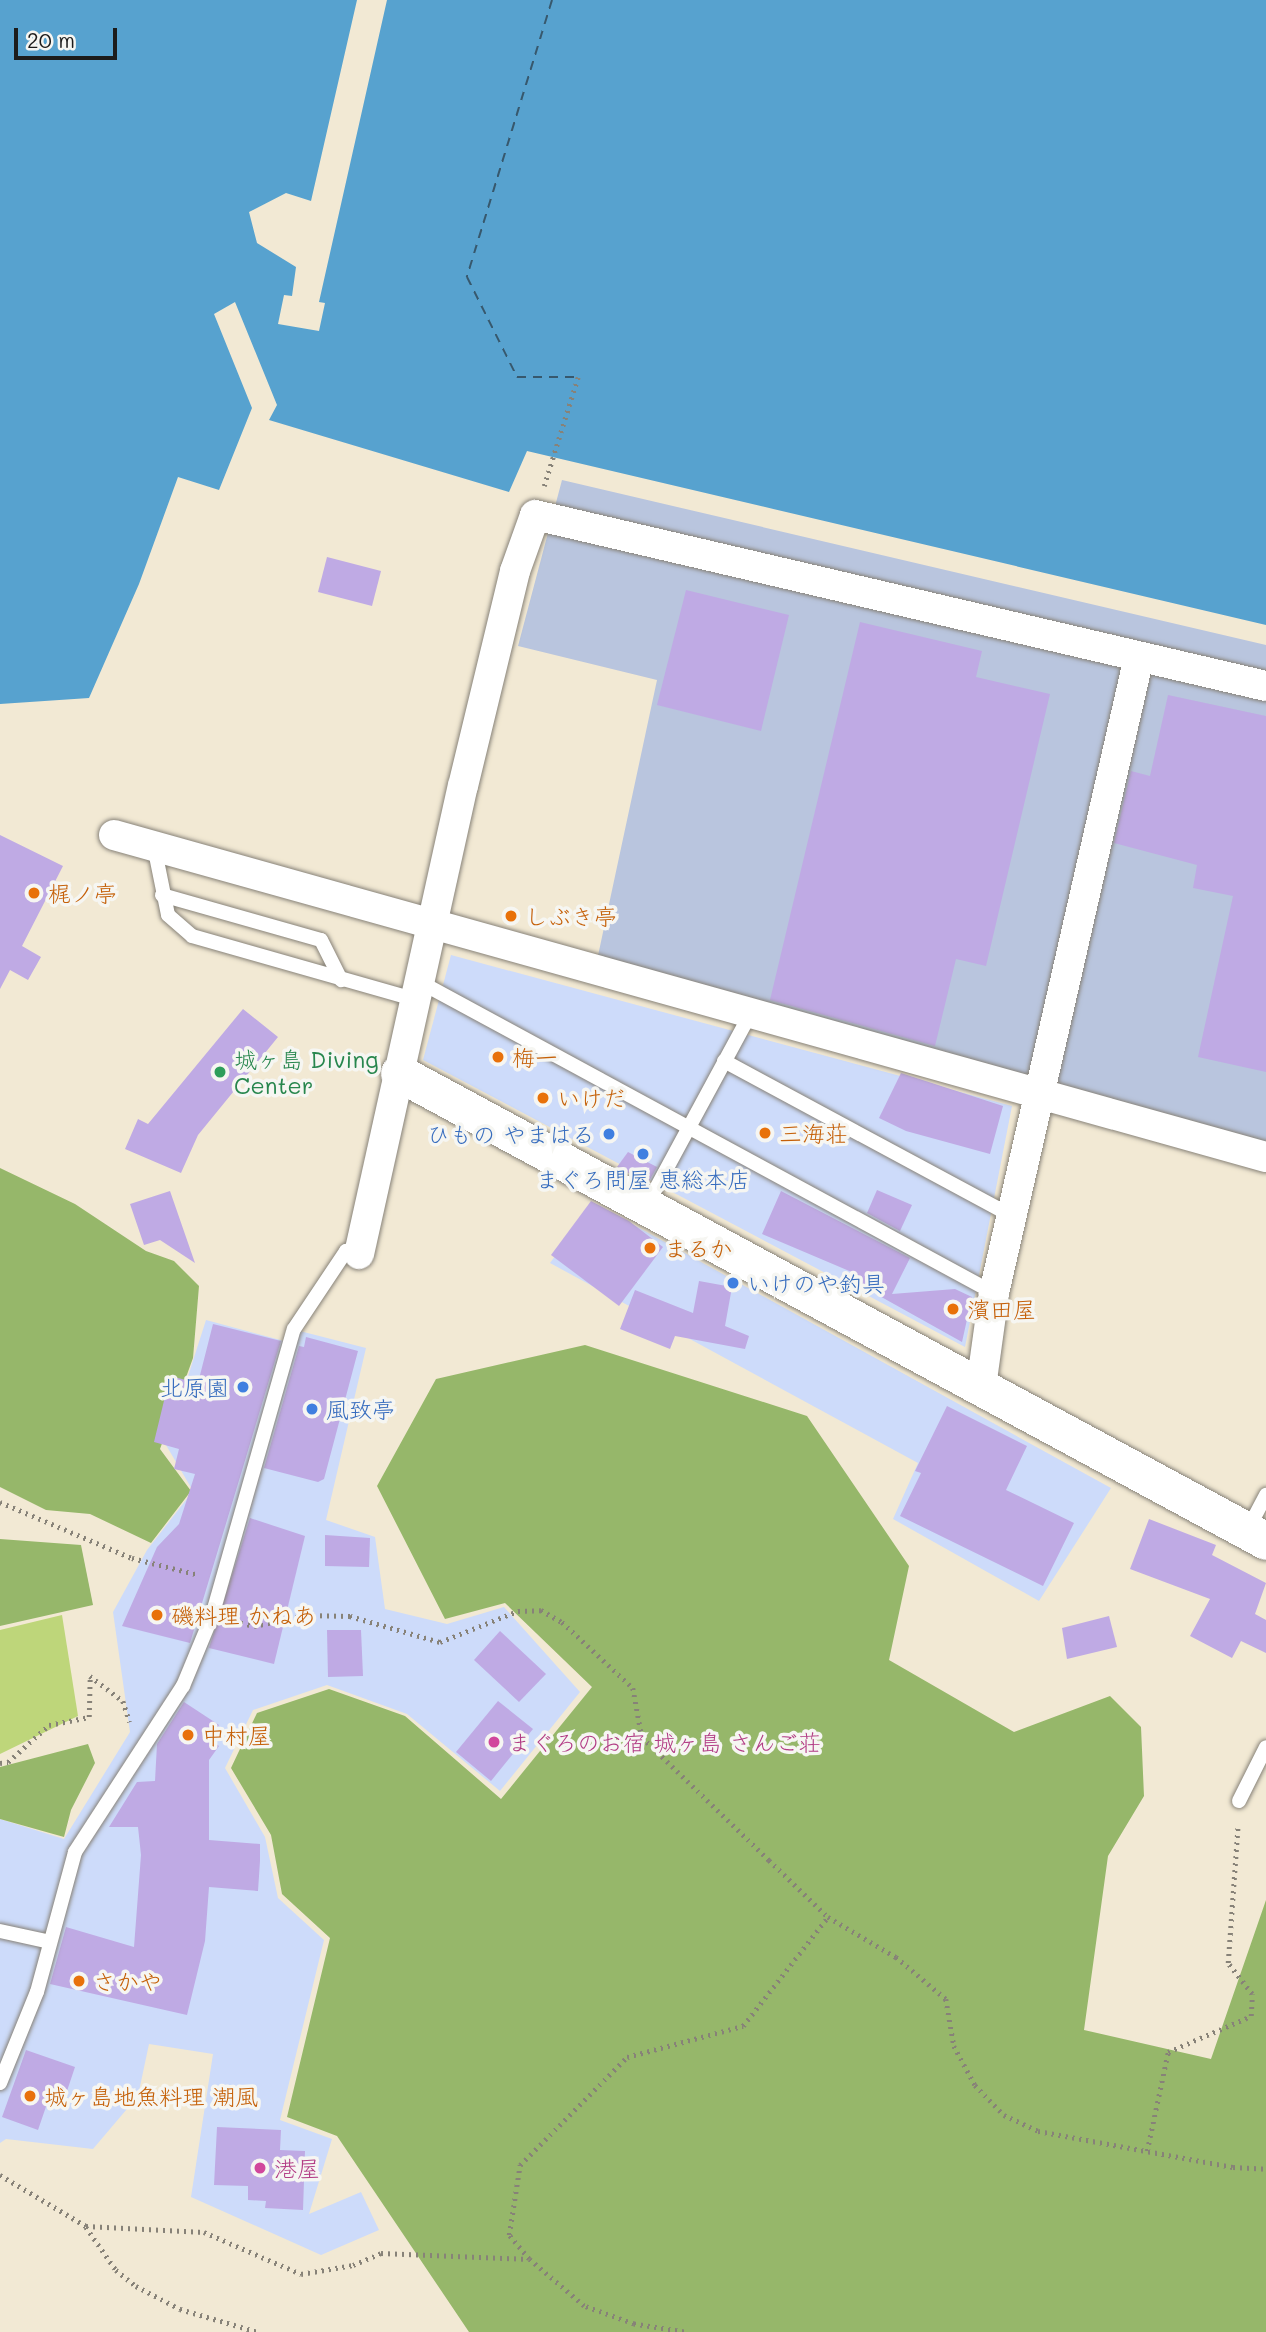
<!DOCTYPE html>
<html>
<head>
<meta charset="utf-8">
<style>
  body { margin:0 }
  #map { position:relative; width:1266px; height:2332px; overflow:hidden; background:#f2e9d4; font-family:Mali,"Klee One",sans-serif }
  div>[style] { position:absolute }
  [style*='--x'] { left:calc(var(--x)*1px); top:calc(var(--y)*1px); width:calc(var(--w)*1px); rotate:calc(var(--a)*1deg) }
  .built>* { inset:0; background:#cddbfa }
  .industrial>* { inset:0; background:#b9c5de }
  .green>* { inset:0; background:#bed67a }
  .forest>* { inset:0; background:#96b76a }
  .water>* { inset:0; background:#57a2cf }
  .pier>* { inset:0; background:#f2e9d4 }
  .ferry>* { height:2px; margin-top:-1px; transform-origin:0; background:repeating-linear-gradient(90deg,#37586d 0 9px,transparent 0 16px) }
  .building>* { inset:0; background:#bfaae4 }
  .path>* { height:4.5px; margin-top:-2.25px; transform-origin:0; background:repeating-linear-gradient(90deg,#878278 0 2px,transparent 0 7px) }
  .roads { filter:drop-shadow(0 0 2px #878278) drop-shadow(0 0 2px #878278) }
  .service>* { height:14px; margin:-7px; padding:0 7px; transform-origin:7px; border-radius:7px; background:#fff }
  .minor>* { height:30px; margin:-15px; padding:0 15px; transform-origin:15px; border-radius:15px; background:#fff }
  .tertiary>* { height:37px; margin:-18.5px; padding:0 18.5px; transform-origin:18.5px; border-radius:18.5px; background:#fff }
  .dots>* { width:19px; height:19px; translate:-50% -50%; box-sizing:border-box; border:4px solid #f6f6f2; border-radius:50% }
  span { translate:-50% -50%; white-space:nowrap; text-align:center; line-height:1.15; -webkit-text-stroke:7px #f6f6f2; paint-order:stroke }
  .food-label { font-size:23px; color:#c56008 }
  .left { translate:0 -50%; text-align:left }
  .leisure-label { font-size:23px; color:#27864d }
  .shop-label { font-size:23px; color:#366cbe }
  .right { translate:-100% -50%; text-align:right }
  .hotel-label { font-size:23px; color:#b23c85 }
  .scale { position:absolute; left:14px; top:28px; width:103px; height:32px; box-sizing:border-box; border:4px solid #1c1c1c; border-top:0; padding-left:9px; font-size:21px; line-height:24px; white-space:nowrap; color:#1c1c1c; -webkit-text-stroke:5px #f6f6f2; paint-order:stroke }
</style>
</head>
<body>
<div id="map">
  <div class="built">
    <div style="clip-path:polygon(451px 955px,1012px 1106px,965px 1347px,423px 1060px)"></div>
    <div style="clip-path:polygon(594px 1203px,1111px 1488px,1039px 1601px,893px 1519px,918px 1463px,550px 1263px)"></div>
    <div style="clip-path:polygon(206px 1320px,288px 1342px,292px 1329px,366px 1348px,326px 1520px,375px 1537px,385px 1609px,447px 1624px,504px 1607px,580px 1692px,500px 1791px,407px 1714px,327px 1685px,253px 1710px,225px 1768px,265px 1837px,278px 1898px,324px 1940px,280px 2120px,332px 2139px,309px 2214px,361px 2192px,379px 2230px,321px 2255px,191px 2197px,213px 2054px,149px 2044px,138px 2096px,93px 2149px,6px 2139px,0 2143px,0 1819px,64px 1839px,130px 1732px,113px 1612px,147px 1550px,193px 1491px,166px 1445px)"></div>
  </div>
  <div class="industrial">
    <div style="clip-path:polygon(562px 480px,1266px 645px,1266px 1150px,596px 965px,657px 680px,518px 646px)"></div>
  </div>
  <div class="green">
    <div style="clip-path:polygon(62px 1615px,78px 1716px,0 1754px,0 1630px)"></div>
  </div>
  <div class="forest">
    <div style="clip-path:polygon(0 1168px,75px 1204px,146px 1251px,174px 1261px,199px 1286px,193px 1358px,160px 1449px,191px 1491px,151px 1543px,90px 1514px,46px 1510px,0 1487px)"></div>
    <div style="clip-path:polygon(585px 1345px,807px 1416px,909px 1566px,889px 1660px,1014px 1732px,1110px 1696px,1141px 1727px,1144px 1796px,1108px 1856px,1084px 2030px,1211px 2059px,1266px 1900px,1266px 2332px,469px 2332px,337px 2136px,287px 2117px,330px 1938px,282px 1894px,271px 1835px,231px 1768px,257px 1713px,329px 1689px,405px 1716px,501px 1799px,592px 1687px,505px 1603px,445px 1619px,377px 1486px,436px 1379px)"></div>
    <div style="clip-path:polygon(0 1539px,81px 1545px,93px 1605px,0 1626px)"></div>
    <div style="clip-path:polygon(88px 1744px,95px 1763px,71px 1810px,64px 1837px,0 1819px,0 1767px)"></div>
  </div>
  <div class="water">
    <div style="clip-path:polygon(0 0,1266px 0,1266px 625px,527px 451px,509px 492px,269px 420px,277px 405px,235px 302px,214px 314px,252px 408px,219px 490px,178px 477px,139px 584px,89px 698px,0 704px)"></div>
  </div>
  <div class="pier">
    <div style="clip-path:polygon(357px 0,387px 0,319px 302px,325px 303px,319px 331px,278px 324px,284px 295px,292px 296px,296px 267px,257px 243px,249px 212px,286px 193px,311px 201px)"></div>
  </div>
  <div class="ferry">
    <div style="--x:552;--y:0;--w:290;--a:107.1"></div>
    <div style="--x:467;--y:277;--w:112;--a:63.4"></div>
    <div style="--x:517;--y:377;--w:61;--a:0"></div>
  </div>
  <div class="building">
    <div style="clip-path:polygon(327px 557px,381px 571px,372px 606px,318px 592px)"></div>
    <div style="clip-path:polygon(686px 590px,789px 615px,761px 731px,657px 705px)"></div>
    <div style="clip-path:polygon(860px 622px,982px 651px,976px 677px,1050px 694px,986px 966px,956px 959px,935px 1046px,770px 1000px)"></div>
    <div style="clip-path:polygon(1168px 695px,1266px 716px,1266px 1072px,1198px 1057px,1233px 896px,1193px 888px,1197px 865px,1114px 843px,1131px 771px,1150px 776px)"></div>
    <div style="clip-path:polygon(0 835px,63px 866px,22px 946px,41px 957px,28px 980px,10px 970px,0 989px)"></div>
    <div style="clip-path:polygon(243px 1009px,278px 1037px,198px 1135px,181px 1173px,125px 1149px,138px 1119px,148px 1124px)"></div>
    <div style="clip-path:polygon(901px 1073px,1003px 1106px,990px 1154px,906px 1131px,879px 1118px)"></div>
    <div style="clip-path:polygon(628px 1152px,657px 1167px,648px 1183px,617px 1167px)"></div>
    <div style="clip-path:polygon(877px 1190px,912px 1205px,900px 1231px,867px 1213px)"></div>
    <div style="clip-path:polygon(170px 1191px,195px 1263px,160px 1240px,144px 1245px,130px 1204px)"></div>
    <div style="clip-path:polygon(781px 1191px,910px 1258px,892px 1294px,955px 1289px,972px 1297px,962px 1342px,851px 1280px,854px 1273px,762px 1234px)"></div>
    <div style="clip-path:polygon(591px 1201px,629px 1221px,663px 1247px,619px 1306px,551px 1255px)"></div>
    <div style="clip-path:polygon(699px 1281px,732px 1287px,725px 1326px,749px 1336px,745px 1349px,675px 1336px,670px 1349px,620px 1329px,635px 1290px,693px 1313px)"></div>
    <div style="clip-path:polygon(213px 1324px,281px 1341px,190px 1643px,122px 1626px,157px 1547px,179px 1524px,195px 1474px,174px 1469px,179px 1449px,154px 1442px,170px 1376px,198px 1383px)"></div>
    <div style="clip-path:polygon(306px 1337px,358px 1351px,324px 1479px,318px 1482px,264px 1468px,299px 1346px,304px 1347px)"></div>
    <div style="clip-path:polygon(947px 1406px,1027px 1446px,1006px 1490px,1074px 1523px,1043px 1586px,900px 1516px,921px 1473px,915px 1471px)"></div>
    <div style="clip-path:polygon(250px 1518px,305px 1536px,274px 1664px,209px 1648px)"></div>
    <div style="clip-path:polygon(1149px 1519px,1216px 1545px,1212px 1555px,1266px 1583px,1255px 1614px,1266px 1620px,1266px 1653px,1241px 1641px,1232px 1658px,1190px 1636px,1210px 1599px,1130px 1569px)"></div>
    <div style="clip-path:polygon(325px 1535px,370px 1538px,369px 1567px,325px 1566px)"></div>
    <div style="clip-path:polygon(1109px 1616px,1117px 1647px,1067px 1659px,1062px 1628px)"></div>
    <div style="clip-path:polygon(327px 1630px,361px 1630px,363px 1676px,328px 1677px)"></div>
    <div style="clip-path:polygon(500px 1631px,546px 1674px,519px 1702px,474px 1660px)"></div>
    <div style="clip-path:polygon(498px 1701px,533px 1729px,491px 1781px,456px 1752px)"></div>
    <div style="clip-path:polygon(184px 1702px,219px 1725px,209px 1739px,219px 1746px,209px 1760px,209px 1840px,260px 1844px,260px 1861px,258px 1891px,209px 1887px,205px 1941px,187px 2015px,50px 1984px,66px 1927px,134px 1947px,141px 1855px,138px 1827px,109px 1827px,137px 1782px,155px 1781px,157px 1744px)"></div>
    <div style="clip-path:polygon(26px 2050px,75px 2067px,64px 2100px,50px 2095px,38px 2130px,2px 2117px)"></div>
    <div style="clip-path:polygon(217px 2127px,281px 2130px,280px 2150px,305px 2151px,303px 2210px,265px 2208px,266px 2201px,248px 2200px,248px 2186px,214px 2185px)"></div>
  </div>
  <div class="path">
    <div style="--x:544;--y:486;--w:114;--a:-72.7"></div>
    <div style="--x:0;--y:1502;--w:143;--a:23"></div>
    <div style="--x:132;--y:1558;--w:69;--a:14.2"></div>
    <div style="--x:234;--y:1621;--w:21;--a:14"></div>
    <div style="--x:254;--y:1626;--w:53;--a:-11.9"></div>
    <div style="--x:306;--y:1615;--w:44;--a:1.3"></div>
    <div style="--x:350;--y:1616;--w:94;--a:16.1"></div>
    <div style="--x:440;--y:1642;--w:84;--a:-21.7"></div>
    <div style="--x:518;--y:1611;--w:23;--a:-2"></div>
    <div style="--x:541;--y:1610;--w:24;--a:30"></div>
    <div style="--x:562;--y:1622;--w:97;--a:42.9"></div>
    <div style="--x:633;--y:1688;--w:50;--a:79.6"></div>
    <div style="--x:642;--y:1737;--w:177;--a:44.1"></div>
    <div style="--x:769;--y:1860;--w:82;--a:44"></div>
    <div style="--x:828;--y:1917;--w:79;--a:30.5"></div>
    <div style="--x:896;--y:1957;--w:65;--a:40"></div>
    <div style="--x:946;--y:1999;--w:48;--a:80.3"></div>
    <div style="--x:954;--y:2046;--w:44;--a:61.7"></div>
    <div style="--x:975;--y:2085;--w:42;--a:46"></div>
    <div style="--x:1004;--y:2115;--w:38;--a:25"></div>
    <div style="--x:1038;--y:2131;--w:198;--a:10.5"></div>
    <div style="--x:1233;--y:2167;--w:33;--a:3"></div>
    <div style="--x:0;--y:1763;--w:8;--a:-7"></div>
    <div style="--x:8;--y:1762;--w:55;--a:-42.1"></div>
    <div style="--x:49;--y:1725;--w:41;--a:-11.3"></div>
    <div style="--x:89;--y:1717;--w:41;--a:-88.6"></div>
    <div style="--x:90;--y:1676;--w:41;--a:37.1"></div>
    <div style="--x:123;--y:1701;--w:22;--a:72"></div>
    <div style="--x:1147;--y:2151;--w:101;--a:-78"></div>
    <div style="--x:1168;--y:2052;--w:90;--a:-23.4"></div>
    <div style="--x:1251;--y:2016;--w:22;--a:-87"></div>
    <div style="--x:1252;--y:1994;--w:39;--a:-128"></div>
    <div style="--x:1228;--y:1963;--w:138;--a:-85.9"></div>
    <div style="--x:0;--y:2175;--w:100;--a:30.7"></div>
    <div style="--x:86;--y:2226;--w:118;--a:2.9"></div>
    <div style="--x:204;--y:2232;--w:106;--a:23.4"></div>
    <div style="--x:301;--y:2274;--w:53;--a:-9.8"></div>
    <div style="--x:353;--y:2265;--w:30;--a:-23"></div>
    <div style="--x:381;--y:2253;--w:147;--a:2.3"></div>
    <div style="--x:86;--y:2227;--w:52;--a:55.1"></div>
    <div style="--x:116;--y:2270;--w:26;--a:39"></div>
    <div style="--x:136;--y:2286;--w:50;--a:27.6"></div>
    <div style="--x:180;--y:2309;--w:81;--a:16.4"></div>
    <div style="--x:684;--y:2332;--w:51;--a:-170.9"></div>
    <div style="--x:634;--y:2324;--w:53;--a:-160.2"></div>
    <div style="--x:584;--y:2306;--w:72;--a:-139.5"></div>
    <div style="--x:529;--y:2259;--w:31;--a:-130"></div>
    <div style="--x:509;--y:2235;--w:71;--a:-81.1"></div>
    <div style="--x:520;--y:2165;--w:152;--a:-45.3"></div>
    <div style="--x:627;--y:2057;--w:120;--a:-15"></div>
    <div style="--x:743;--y:2026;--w:138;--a:-52.1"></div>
  </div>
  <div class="roads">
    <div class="service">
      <div style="--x:154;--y:846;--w:70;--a:78.5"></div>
      <div style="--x:168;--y:915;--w:32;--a:41"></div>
      <div style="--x:192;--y:936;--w:233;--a:15.9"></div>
      <div style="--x:162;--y:895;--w:165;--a:15.8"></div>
      <div style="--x:321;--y:940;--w:45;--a:63.4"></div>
      <div style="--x:420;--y:982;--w:653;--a:28.45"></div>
      <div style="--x:724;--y:1061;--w:327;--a:28.3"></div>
      <div style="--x:647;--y:1205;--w:218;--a:-61.6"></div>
      <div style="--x:1247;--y:1531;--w:41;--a:-62.2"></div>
      <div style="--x:1239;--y:1801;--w:60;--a:-63.4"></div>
      <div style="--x:0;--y:1931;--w:51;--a:12.4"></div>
      <div style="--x:0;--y:2083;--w:98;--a:-67.9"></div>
      <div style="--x:37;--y:1992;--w:145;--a:-74.8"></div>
      <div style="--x:75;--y:1852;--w:198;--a:-57"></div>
      <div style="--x:183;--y:1686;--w:76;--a:-67.5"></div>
      <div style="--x:212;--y:1616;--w:298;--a:-74.1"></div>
      <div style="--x:294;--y:1329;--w:94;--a:-56.3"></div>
      <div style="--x:346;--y:1251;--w:13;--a:13"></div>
    </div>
    <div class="minor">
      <div style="--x:114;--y:835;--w:1196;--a:15.62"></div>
      <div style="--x:359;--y:1254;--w:479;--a:-77.5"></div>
      <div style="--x:463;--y:786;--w:221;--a:-76.4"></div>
      <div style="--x:515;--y:571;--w:59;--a:-70.3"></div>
      <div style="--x:535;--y:515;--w:751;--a:13.17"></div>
      <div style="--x:981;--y:1387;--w:95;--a:-82.1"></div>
      <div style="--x:994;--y:1293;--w:652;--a:-77.16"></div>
    </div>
    <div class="tertiary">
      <div style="--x:399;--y:1073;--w:985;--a:28.36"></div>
    </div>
  </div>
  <div class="dots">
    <div style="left:34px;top:893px;background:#e8710a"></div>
    <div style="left:511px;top:916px;background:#e8710a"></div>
    <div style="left:498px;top:1057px;background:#e8710a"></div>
    <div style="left:220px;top:1072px;background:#2e9e5b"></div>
    <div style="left:543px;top:1098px;background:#e8710a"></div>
    <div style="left:765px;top:1133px;background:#e8710a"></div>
    <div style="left:609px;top:1134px;background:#3f7fe0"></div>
    <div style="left:643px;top:1154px;background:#3f7fe0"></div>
    <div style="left:650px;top:1248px;background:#e8710a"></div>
    <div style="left:733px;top:1283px;background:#3f7fe0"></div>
    <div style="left:953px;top:1309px;background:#e8710a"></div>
    <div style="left:243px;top:1387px;background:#3f7fe0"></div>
    <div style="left:312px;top:1409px;background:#3f7fe0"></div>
    <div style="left:157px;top:1615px;background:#e8710a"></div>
    <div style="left:188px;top:1735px;background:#e8710a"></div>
    <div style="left:494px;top:1742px;background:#d1479c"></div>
    <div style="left:79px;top:1981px;background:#e8710a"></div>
    <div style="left:30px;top:2096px;background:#e8710a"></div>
    <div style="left:260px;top:2168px;background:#d1479c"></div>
  </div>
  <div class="food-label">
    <span class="left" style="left:48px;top:893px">梶ノ亭</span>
    <span class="left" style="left:525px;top:916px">しぶき亭</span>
    <span class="left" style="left:512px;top:1057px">梅一</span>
    <span class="left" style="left:557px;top:1098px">いけだ</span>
    <span class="left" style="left:779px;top:1133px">三海荘</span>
    <span class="left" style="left:664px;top:1248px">まるか</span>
    <span class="left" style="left:967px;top:1309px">濱田屋</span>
    <span class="left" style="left:171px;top:1615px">磯料理 かねあ</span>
    <span class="left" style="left:202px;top:1735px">中村屋</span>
    <span class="left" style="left:93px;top:1981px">さかや</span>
    <span class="left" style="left:44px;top:2096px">城ヶ島地魚料理 潮風</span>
  </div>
  <div class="leisure-label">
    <span class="left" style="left:234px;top:1072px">城ヶ島 Diving<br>Center</span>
  </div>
  <div class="shop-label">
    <span class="right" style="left:595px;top:1134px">ひもの やまはる</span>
    <span style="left:643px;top:1179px">まぐろ問屋 恵総本店</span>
    <span class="left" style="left:747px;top:1283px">いけのや釣具</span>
    <span class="right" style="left:229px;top:1387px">北原園</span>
    <span class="left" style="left:326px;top:1409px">風致亭</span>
  </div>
  <div class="hotel-label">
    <span class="left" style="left:508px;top:1742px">まぐろのお宿 城ヶ島 さんご荘</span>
    <span class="left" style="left:274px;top:2168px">港屋</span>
  </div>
  <div class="scale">20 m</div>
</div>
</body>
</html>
